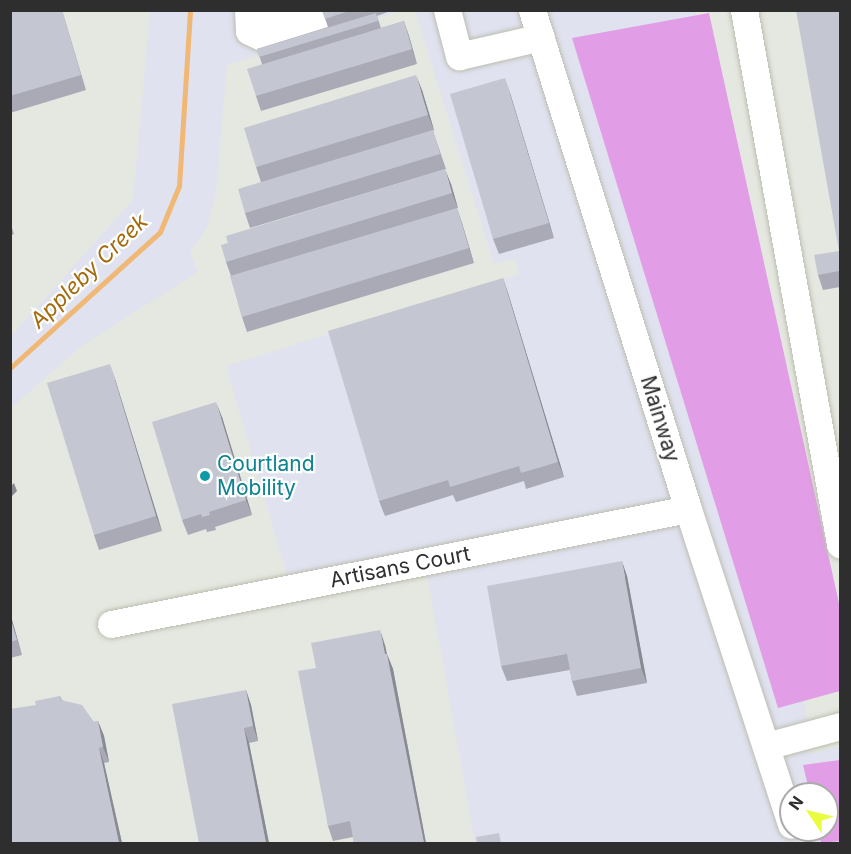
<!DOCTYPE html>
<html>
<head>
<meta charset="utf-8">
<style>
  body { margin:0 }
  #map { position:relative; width:851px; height:854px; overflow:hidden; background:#e0e2ef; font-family:Inter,sans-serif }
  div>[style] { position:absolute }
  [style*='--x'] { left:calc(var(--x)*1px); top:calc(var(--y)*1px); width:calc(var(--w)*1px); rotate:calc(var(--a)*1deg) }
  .industrial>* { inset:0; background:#e4e8e0 }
  .green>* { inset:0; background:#e19de5 }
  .stream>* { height:5px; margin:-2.5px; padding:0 2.5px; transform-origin:2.5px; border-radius:2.5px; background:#f0b874 }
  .roads { filter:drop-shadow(0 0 2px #bcbeb0) drop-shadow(0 0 2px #bcbeb0) }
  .minor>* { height:27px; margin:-13.5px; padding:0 13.5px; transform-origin:13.5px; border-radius:13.5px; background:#fff }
  .wall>* { inset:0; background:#a9aab5 }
  .shaded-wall>* { inset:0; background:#898b93 }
  .building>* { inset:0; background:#c4c6d2 }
  .dots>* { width:16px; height:16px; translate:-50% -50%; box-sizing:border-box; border:3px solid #fff; border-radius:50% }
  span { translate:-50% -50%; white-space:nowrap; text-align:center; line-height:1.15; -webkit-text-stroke:4.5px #fff; paint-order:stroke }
  .street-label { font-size:21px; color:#2e2e2e }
  .culture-label { font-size:21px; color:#0d838f }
  .left { translate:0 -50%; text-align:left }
  .water-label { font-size:22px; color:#a36b0c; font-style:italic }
  .frame { position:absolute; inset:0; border:12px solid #2e2e2e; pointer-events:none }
  .north { position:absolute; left:779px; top:782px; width:60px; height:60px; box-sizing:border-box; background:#fff; border:2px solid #ababab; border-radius:50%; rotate:305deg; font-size:16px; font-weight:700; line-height:24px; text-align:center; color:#2e2e2e }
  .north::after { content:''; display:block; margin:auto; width:21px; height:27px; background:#e9fc40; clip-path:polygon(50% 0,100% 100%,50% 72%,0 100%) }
</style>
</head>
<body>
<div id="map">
  <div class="industrial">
    <div style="clip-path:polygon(11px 11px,150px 11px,133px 200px,11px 336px)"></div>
    <div style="clip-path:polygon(400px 11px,415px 11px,494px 264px,515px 259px,520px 274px,226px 366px,294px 599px,427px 574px,475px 843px,11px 843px,10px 409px,84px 344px,198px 272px,190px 253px,207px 227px,216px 192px,227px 65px)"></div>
    <div style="clip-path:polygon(696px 11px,840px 11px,840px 747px,812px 753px)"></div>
  </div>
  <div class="green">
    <div style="clip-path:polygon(709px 13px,840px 608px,840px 691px,778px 708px,572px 38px)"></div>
    <div style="clip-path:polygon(840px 760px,840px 841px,821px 843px,818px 830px,827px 830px,827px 794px,810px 794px,803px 765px)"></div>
  </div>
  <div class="stream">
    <div style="--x:10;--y:368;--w:202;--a:-42.2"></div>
    <div style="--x:160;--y:232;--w:50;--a:-67.6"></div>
    <div style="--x:179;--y:186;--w:176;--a:-86.4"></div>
  </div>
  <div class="roads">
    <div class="minor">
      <div style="--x:248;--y:10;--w:21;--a:87"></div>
      <div style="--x:249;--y:31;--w:14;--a:25"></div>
      <div style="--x:262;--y:37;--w:93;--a:-16.9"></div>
      <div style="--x:266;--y:10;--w:14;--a:17"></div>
      <div style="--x:279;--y:14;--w:13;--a:-18"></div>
      <div style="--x:447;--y:10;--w:48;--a:75.4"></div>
      <div style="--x:459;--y:56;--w:84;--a:-13"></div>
      <div style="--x:532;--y:10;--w:523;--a:72.64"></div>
      <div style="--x:688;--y:509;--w:332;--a:71.9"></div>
      <div style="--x:744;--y:10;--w:543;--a:79.81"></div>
      <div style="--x:111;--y:624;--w:588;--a:-11.27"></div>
      <div style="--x:766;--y:746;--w:77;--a:-15.1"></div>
    </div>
  </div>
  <div class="wall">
    <div style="clip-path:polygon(10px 10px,62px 10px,86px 90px,10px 113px)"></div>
    <div style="clip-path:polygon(322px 10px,393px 10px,377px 16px,381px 28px,404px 21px,417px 64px,261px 111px,256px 96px,262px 64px,257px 49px,328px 27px)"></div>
    <div style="clip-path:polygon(840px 10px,840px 287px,823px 290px,818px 275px,839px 251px)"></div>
    <div style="clip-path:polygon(422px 90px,434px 130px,433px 131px,446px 169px,250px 228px,245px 213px,261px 182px,256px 167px)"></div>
    <div style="clip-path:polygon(510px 93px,554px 238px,499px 254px,493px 239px)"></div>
    <div style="clip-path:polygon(451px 184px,458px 208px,457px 208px,474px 263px,247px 332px,242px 317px,231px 276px,226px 262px,228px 243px)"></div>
    <div style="clip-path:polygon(10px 222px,14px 234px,10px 236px)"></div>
    <div style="clip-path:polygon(503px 278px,508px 293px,564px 477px,526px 489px,524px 481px,456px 502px,453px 495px,385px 516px,379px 501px)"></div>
    <div style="clip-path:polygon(115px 379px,162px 531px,99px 550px,94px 535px)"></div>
    <div style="clip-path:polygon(222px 417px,252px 515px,215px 527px,216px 530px,207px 532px,206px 529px,188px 535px,182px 520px)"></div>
    <div style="clip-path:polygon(627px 576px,647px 683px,577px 696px,572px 681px,570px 670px,507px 681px,501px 666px)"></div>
    <div style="clip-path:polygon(10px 613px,22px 655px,10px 658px)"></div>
    <div style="clip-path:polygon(385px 645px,387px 654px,393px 669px,426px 843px,354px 843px,353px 837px,333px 841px,328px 826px,316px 668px)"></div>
    <div style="clip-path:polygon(246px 690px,251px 705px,258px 741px,249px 743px,269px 843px,199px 843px)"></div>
    <div style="clip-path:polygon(60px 696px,62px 700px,94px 722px,98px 721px,104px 736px,109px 762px,104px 763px,122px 843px,10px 843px,36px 705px)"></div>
  </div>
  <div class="shaded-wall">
    <div style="clip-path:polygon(404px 21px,409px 36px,417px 64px,412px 49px)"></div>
    <div style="clip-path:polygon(416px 75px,422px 90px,434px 130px,428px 115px)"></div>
    <div style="clip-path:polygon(505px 78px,510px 93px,554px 238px,549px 223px)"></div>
    <div style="clip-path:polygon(445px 169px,451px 184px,458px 208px,452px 193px)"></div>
    <div style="clip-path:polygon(457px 208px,462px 223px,474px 263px,469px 248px)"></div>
    <div style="clip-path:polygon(503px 278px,508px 293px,564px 477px,558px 462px)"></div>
    <div style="clip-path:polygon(110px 364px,115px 379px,162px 531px,156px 516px)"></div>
    <div style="clip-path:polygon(216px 402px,222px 417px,252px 515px,246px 500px)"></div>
    <div style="clip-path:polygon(14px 483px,17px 491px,10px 498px,10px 487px)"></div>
    <div style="clip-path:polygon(622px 561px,627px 576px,647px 683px,641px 668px)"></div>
    <div style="clip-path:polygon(10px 613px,22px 655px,10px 617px)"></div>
    <div style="clip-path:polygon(380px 630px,385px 645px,388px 661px,387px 654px,393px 669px,426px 843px,424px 843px)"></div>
    <div style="clip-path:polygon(246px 690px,251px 705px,258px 741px,253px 726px)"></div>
    <div style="clip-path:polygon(98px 721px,104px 736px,109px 762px,103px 747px)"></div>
    <div style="clip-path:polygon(244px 728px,249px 743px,269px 843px,266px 843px)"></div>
    <div style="clip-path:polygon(99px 748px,104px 763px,122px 843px,119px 843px)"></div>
  </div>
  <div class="building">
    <div style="clip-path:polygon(10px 10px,62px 10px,81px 75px,10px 96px)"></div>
    <div style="clip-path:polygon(322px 10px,352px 10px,325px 19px)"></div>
    <div style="clip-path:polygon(796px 10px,840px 10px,840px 279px,839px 271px,818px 275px,814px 255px,839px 251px)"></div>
    <div style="clip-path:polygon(376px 13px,378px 21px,259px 57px,257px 49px)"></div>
    <div style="clip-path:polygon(404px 21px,412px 49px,256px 96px,247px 69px)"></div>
    <div style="clip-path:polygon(416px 75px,428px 115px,256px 167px,244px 128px)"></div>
    <div style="clip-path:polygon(505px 78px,549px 223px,493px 239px,450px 94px)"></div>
    <div style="clip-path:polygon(433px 130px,440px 154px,245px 213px,238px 189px)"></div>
    <div style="clip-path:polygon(445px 169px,452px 193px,226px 262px,221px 245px,228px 243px,226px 236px)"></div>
    <div style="clip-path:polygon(457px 208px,469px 248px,242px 317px,230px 276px)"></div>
    <div style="clip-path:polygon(503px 278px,558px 462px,521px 473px,519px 466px,450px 487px,448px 480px,379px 501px,328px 331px)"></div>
    <div style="clip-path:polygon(110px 364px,156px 516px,94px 535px,47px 383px)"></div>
    <div style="clip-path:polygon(216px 402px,246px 500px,209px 512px,210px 515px,202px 517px,201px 514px,182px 520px,152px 422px)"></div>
    <div style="clip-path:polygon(622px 561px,641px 668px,572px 681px,567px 654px,501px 666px,487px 586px)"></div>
    <div style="clip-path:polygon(10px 617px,17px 640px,10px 642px)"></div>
    <div style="clip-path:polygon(380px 630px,385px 654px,387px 654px,424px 843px,354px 843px,350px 821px,328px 826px,298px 671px,316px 668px,311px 643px)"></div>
    <div style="clip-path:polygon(246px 690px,253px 726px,244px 728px,266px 843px,199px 843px,172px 704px)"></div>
    <div style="clip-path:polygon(60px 696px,61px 700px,82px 705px,94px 722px,98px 721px,103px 747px,99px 748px,119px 843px,10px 843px,10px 709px,36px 705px,35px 701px)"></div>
    <div style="clip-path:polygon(499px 833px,501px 843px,477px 843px,476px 837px)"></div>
  </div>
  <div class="dots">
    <div style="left:205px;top:476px;background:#0f9aa8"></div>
  </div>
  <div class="street-label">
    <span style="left:660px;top:419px;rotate:73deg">Mainway</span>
    <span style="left:400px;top:567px;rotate:-11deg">Artisans Court</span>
  </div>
  <div class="culture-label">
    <span class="left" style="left:217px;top:476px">Courtland<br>Mobility</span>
  </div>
  <div class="water-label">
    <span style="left:89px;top:271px;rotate:-44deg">Appleby Creek</span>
  </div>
  <div class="frame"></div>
  <div class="north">N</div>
</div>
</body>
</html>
